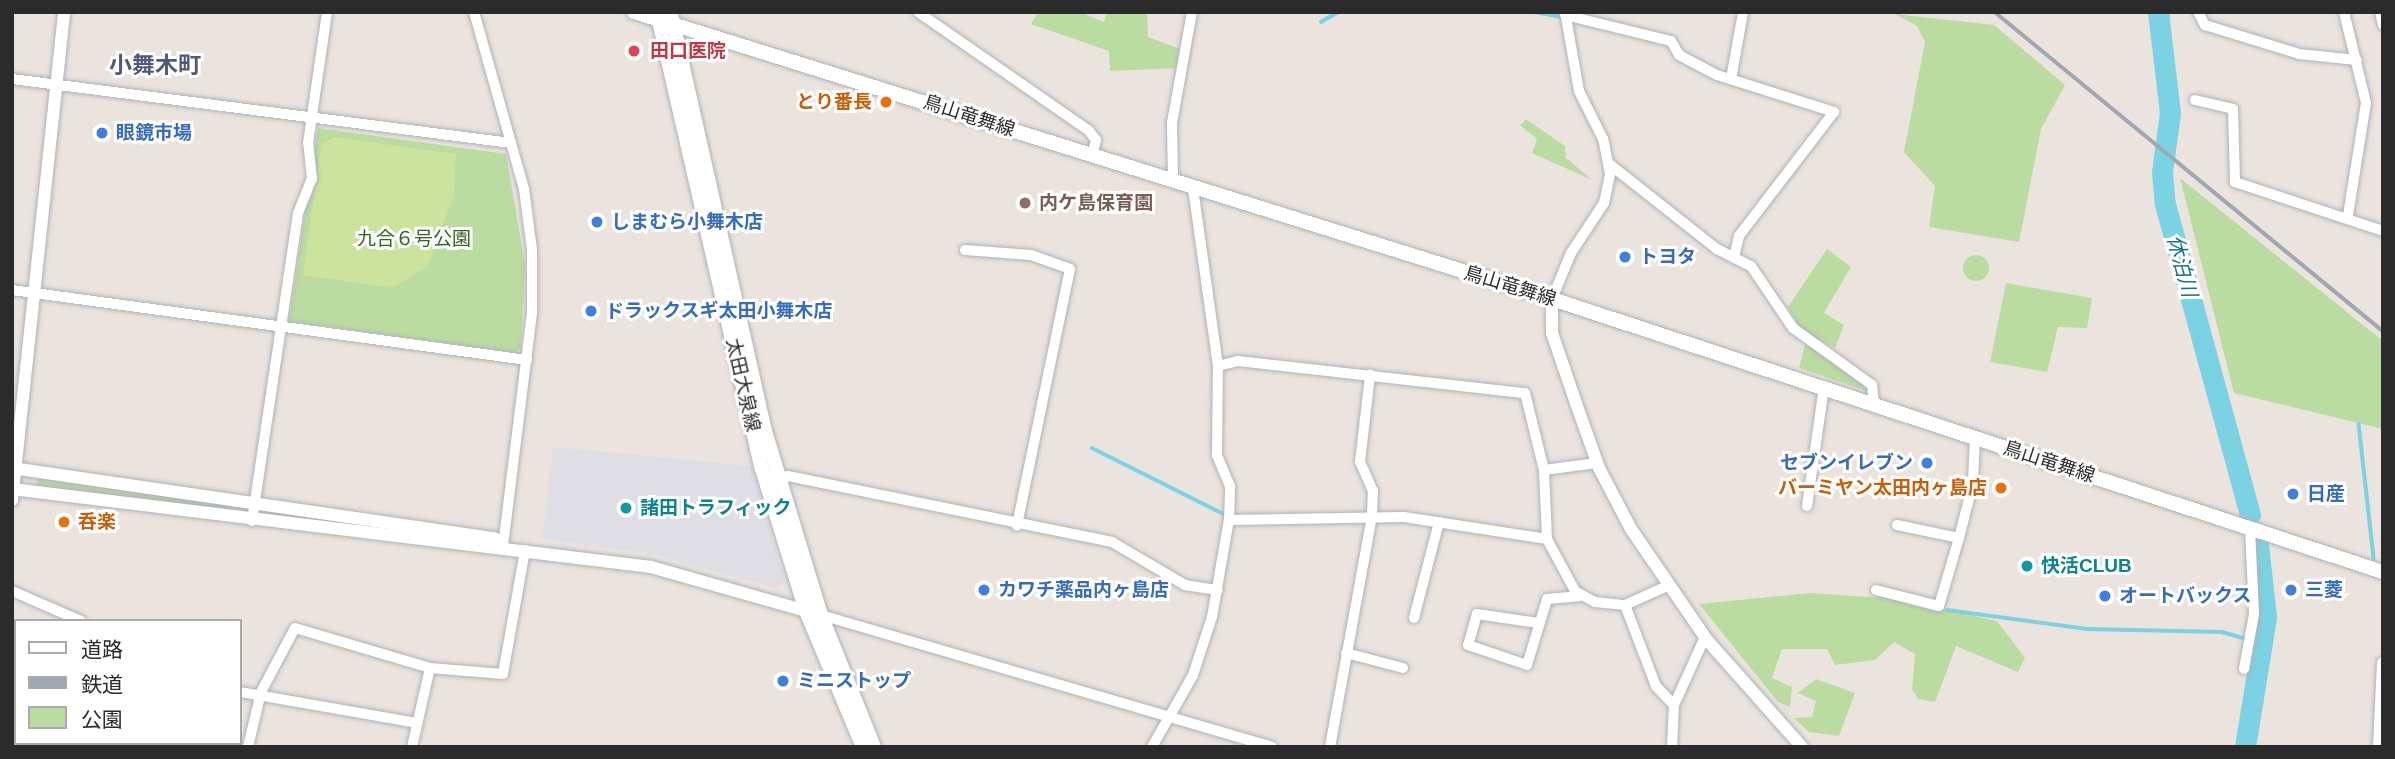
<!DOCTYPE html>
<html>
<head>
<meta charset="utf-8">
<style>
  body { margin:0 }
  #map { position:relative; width:2395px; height:759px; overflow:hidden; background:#ebe4de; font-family:Arial,"Noto Sans JP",sans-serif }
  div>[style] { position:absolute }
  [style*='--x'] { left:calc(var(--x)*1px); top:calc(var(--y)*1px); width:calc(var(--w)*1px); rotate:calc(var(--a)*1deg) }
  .industrial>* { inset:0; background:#dfdee4 }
  .green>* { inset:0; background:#badca0 }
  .round { border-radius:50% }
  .pitch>* { inset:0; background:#cce39d }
  .stream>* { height:3.5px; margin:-1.75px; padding:0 1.75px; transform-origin:1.75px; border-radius:1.75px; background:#7bd2e3 }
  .river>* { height:21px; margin:-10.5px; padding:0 10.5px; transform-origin:10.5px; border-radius:10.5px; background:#7bd2e3 }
  .roads { filter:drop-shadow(0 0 2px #aeb2ba) drop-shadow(0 0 2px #aeb2ba) }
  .minor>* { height:10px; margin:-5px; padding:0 5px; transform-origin:5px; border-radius:5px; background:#fff }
  .tertiary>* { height:12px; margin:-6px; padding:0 6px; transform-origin:6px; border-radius:6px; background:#fff }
  .secondary>* { height:14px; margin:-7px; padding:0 7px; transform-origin:7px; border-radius:7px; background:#fff }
  .rail>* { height:3.5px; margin:-1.75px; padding:0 1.75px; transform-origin:1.75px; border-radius:1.75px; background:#a1a6b3 }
  .dots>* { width:19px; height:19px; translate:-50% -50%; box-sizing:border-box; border:4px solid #fff; border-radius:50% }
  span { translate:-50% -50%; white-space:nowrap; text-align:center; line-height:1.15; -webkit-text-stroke:6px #fff; paint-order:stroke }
  .health-label { font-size:19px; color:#be3a42; font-weight:700 }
  .left { translate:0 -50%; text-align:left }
  .food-label { font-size:19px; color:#c56008; font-weight:700 }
  .right { translate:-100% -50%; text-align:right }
  .street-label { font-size:19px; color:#2b2b2b }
  .shop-label { font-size:19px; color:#366cbe; font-weight:700 }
  .education-label { font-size:19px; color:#785e54; font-weight:700 }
  .park-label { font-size:19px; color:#356121 }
  .culture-label { font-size:19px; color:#0d838f; font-weight:700 }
  .water-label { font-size:21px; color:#1a728f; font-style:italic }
  .quarter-label { font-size:23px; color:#4f5a77; font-weight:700 }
  .frame { position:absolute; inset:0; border:14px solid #2b2b2b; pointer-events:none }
  .legend { position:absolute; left:14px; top:619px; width:228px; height:126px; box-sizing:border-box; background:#fff; border:2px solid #aaa; margin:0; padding:9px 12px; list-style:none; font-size:21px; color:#2b2b2b }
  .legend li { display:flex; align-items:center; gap:14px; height:35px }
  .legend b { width:35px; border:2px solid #aaa }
</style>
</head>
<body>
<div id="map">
  <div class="industrial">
    <div style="clip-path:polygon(553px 447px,751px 466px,785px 581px,776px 588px,652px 554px,542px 539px)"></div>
  </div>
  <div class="green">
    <div style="clip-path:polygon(1038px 12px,1080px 12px,1104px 22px,1107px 12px,1147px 12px,1148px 37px,1183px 50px,1179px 68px,1110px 71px,1109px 51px,1031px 24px)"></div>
    <div style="clip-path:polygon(1895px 14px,1994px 25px,2065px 85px,2041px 129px,2019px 242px,1929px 227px,1935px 186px,1904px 152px,1925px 42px,1917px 26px)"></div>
    <div style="clip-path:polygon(1526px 119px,1565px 146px,1566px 158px,1592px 180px,1532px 153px,1537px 139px,1520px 125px)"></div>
    <div style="clip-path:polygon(318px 128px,506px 154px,525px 265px,521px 348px,515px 353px,289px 321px)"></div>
    <div style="clip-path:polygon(2180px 178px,2383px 341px,2383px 429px,2234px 393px)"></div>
    <div style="clip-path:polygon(1827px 249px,1851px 267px,1824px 313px,1844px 325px,1835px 348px,1801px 330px,1788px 307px)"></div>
    <div class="round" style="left:1963px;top:255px;width:26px;height:26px"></div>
    <div style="clip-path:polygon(2006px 283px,2092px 298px,2087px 328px,2058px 327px,2047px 372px,1990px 362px)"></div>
    <div style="clip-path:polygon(1805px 345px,1842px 365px,1870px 392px,1799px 368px)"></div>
    <div style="clip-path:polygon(40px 476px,236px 503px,224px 513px,35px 487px)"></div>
    <div style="clip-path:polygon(1810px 593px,1897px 599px,1997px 621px,2025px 658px,2018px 672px,1956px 646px,1935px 702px,1918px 699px,1912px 689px,1915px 654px,1894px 642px,1875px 660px,1835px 665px,1827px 649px,1782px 649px,1772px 678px,1792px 687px,1790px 707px,1778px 702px,1699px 604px)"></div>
    <div style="clip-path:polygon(1816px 679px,1855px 693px,1839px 736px,1809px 732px,1794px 718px,1812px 717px,1816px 701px,1798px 693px)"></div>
  </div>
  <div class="pitch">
    <div style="clip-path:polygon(334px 137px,456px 154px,454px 195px,428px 266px,392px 288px,303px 275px,321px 145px)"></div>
  </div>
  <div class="stream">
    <div style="--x:1534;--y:12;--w:27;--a:10"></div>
    <div style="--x:1321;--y:22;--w:20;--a:-30"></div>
    <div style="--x:2359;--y:424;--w:135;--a:83.6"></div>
    <div style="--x:1092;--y:448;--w:152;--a:26.6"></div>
    <div style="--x:1947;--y:610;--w:141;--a:7.7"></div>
    <div style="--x:2087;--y:629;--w:135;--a:1.3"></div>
    <div style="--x:2222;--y:632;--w:26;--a:16"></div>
  </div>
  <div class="river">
    <div style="--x:2158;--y:12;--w:102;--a:83.2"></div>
    <div style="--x:2170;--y:113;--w:60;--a:97.7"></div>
    <div style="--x:2162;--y:172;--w:32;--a:85"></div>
    <div style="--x:2165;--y:204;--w:322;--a:74.7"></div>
    <div style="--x:2245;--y:747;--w:132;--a:-80.8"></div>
    <div style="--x:2266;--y:617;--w:72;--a:-96.3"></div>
  </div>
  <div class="roads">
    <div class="minor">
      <div style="--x:474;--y:12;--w:184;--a:74.2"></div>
      <div style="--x:524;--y:189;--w:62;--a:82.5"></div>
      <div style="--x:532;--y:250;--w:63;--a:90"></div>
      <div style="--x:532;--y:313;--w:235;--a:97.1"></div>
      <div style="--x:918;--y:12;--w:208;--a:34.8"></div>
      <div style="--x:1089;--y:131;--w:11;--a:52"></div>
      <div style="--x:1096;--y:140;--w:16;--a:104"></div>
      <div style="--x:2198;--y:12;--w:15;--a:62"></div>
      <div style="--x:2205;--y:25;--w:98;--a:17.1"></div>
      <div style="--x:2299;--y:54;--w:58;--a:5.9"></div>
      <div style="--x:2344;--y:12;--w:94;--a:76.4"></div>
      <div style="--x:2366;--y:103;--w:113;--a:99.1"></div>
      <div style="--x:2380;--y:12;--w:13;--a:77"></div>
      <div style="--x:1565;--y:15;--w:109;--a:13.8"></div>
      <div style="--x:1671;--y:41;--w:16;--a:60"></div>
      <div style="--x:1679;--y:55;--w:43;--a:27.8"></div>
      <div style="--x:1717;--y:75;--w:123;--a:17.5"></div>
      <div style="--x:1834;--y:112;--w:156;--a:127.5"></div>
      <div style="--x:1739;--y:236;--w:22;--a:103"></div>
      <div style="--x:12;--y:79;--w:503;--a:7.31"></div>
      <div style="--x:1731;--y:79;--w:68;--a:-79.8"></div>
      <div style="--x:2195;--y:100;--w:39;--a:13"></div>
      <div style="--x:2233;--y:109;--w:73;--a:88.4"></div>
      <div style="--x:2235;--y:182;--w:156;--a:18.3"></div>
      <div style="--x:1608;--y:163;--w:139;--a:38.3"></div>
      <div style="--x:1717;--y:249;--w:38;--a:27"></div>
      <div style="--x:1751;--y:266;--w:75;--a:55.9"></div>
      <div style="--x:1793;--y:328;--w:97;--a:35.8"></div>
      <div style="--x:1872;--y:385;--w:19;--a:84"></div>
      <div style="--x:1173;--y:180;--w:57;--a:-91"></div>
      <div style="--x:1172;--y:123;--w:113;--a:-79.8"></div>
      <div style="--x:965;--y:250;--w:66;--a:4.3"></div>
      <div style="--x:1031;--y:255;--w:41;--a:19.7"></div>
      <div style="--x:1070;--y:269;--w:262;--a:101.7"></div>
      <div style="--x:12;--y:290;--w:520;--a:7.74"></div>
      <div style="--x:1552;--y:299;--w:50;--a:-67.6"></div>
      <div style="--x:1571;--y:253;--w:60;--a:-56.6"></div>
      <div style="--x:1604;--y:203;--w:30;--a:-78"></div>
      <div style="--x:1610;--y:174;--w:36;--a:-101"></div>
      <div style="--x:1603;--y:139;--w:54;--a:-116.6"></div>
      <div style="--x:1579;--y:91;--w:80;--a:-100"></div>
      <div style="--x:1218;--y:366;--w:21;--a:-14"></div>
      <div style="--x:1238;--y:361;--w:289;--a:6.4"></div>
      <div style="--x:1525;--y:393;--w:79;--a:76.1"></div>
      <div style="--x:1544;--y:470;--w:53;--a:-7.5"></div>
      <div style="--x:1544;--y:470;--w:69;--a:87.5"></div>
      <div style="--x:774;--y:479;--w:14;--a:-12"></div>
      <div style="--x:788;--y:476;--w:331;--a:11.5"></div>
      <div style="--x:1112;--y:542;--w:85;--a:30.5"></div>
      <div style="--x:1185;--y:585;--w:33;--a:9"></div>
      <div style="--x:1807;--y:506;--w:120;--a:-81.9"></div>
      <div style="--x:1229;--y:520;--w:175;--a:-1"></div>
      <div style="--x:1404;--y:517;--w:145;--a:8.7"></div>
      <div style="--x:1547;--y:539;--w:59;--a:61.7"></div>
      <div style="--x:1575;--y:591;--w:23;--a:29"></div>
      <div style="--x:1595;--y:602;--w:30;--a:6"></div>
      <div style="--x:1625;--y:605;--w:46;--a:-24.3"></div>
      <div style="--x:252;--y:521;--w:311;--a:-81.5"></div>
      <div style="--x:298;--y:213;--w:37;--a:-68"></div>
      <div style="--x:312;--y:179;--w:36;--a:-96"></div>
      <div style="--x:308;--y:143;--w:132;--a:-81.7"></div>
      <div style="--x:1897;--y:525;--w:63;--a:11.8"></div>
      <div style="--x:1959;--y:538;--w:57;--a:-75.7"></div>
      <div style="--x:1973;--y:483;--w:46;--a:-87.5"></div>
      <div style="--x:1876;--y:590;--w:65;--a:14.3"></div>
      <div style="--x:1939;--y:606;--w:71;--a:-73.6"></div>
      <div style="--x:12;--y:591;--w:75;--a:23.5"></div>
      <div style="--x:1625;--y:605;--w:87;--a:69.1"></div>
      <div style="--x:1656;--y:686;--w:26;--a:47"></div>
      <div style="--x:1674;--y:705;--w:75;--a:-65.5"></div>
      <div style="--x:821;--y:615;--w:470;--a:16.3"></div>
      <div style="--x:1414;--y:618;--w:99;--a:-75.4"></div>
      <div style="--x:1538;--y:623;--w:62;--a:-171.6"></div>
      <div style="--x:1477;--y:614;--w:32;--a:106"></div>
      <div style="--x:1468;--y:645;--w:62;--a:18.7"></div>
      <div style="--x:1527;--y:665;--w:69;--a:-73.1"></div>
      <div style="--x:1547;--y:599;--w:32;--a:-5"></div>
      <div style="--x:1346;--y:653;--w:59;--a:14.7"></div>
      <div style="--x:2244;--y:669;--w:56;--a:-79.7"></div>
      <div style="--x:2254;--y:614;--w:86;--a:-92.7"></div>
      <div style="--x:240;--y:692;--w:180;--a:9.9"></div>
      <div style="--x:142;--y:743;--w:4;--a:76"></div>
      <div style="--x:248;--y:747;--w:57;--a:-76.7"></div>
      <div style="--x:261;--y:692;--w:72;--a:-62"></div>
      <div style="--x:295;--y:628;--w:141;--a:16.5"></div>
      <div style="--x:430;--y:668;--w:73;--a:4.7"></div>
      <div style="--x:503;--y:674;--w:126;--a:-79.9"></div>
      <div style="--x:412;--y:747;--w:81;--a:-77.2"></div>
      <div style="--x:1152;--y:747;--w:83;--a:-60.3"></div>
      <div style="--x:1193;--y:675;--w:61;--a:-71.9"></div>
      <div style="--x:1212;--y:617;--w:98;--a:-80.1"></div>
      <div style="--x:1229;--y:520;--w:34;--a:-88"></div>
      <div style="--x:1230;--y:486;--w:34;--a:-113"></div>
      <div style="--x:1217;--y:455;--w:89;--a:-89.4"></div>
      <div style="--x:1218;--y:366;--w:180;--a:-98"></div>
      <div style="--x:1330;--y:747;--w:236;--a:-79.7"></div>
      <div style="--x:1372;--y:515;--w:24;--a:-88"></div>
      <div style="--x:1373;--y:491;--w:32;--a:-114"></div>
      <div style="--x:1360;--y:462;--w:88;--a:-83.4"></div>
      <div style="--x:1672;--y:747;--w:42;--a:-87.3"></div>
    </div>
    <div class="tertiary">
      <div style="--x:1552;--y:299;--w:34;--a:90"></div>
      <div style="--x:1552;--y:333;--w:74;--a:71.1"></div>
      <div style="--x:1576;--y:403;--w:69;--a:70.5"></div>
      <div style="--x:1599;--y:468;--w:69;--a:62.3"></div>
      <div style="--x:1631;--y:529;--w:135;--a:55.6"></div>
      <div style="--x:1707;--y:640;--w:143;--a:48.4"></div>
      <div style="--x:12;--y:468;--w:487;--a:8.3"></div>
      <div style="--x:494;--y:538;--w:12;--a:42"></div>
      <div style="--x:12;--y:489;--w:644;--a:6.96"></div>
      <div style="--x:651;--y:567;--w:169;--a:15.8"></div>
      <div style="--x:12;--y:500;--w:491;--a:-83.9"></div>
      <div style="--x:2379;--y:747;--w:84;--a:-87.3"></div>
    </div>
    <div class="secondary">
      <div style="--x:634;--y:12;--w:962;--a:17.36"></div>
      <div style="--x:1552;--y:299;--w:875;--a:18.19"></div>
      <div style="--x:657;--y:12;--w:469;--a:77.1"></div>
      <div style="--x:762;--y:469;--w:149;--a:72.8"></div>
      <div style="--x:806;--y:611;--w:147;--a:67.3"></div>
      <div style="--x:671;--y:14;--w:427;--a:77.3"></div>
      <div style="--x:765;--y:431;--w:192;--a:73.1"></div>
      <div style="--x:821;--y:615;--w:142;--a:68.1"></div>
    </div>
  </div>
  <div class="rail">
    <div style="--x:1995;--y:12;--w:502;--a:39.43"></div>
  </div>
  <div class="dots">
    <div style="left:634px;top:51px;background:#e0444e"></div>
    <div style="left:886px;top:102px;background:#e8710a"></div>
    <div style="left:102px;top:133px;background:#3f7fe0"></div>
    <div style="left:1025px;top:203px;background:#8d6e63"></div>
    <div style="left:597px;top:222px;background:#3f7fe0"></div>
    <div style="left:1625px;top:257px;background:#3f7fe0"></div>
    <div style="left:591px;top:311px;background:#3f7fe0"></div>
    <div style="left:1927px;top:463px;background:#3f7fe0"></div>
    <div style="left:2001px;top:488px;background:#e8710a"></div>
    <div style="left:2293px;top:494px;background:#3f7fe0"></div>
    <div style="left:626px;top:508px;background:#0f9aa8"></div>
    <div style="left:64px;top:522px;background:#e8710a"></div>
    <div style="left:2027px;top:566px;background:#0f9aa8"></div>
    <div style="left:984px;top:590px;background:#3f7fe0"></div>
    <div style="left:2291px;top:590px;background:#3f7fe0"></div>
    <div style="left:2105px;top:596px;background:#3f7fe0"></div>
    <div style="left:783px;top:681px;background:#3f7fe0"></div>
  </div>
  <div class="health-label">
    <span class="left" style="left:650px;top:51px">田口医院</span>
  </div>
  <div class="food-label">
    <span class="right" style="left:872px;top:102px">とり番長</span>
    <span class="right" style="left:1987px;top:488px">バーミヤン太田内ヶ島店</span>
    <span class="left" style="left:78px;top:522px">呑楽</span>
  </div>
  <div class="street-label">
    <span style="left:969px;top:116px;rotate:18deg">鳥山竜舞線</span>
    <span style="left:1510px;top:286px;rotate:17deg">鳥山竜舞線</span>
    <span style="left:743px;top:385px;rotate:77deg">太田大泉線</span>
    <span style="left:2049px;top:462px;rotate:18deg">鳥山竜舞線</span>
  </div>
  <div class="shop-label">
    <span class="left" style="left:116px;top:133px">眼鏡市場</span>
    <span class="left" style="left:611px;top:222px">しまむら小舞木店</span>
    <span class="left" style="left:1639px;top:257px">トヨタ</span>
    <span class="left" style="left:605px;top:311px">ドラックスギ太田小舞木店</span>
    <span class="right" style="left:1913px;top:463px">セブンイレブン</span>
    <span class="left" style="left:2307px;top:494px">日産</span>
    <span class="left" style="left:998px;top:590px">カワチ薬品内ヶ島店</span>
    <span class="left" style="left:2305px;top:590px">三菱</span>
    <span class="left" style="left:2119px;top:596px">オートバックス</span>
    <span class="left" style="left:797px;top:681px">ミニストップ</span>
  </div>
  <div class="education-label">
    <span class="left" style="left:1039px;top:203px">内ケ島保育園</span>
  </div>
  <div class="park-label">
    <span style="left:414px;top:239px">九合６号公園</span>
  </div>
  <div class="culture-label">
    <span class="left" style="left:640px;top:508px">諸田トラフィック</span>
    <span class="left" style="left:2041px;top:566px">快活CLUB</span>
  </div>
  <div class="water-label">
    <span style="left:2182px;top:266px;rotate:75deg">休泊川</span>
  </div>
  <div class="quarter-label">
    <span style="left:155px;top:65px">小舞木町</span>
  </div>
  <div class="frame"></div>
  <ul class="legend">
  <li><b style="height:9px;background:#fff"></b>道路</li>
  <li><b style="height:9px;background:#a1a6b3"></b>鉄道</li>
  <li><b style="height:19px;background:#badca0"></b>公園</li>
  </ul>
</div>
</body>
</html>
